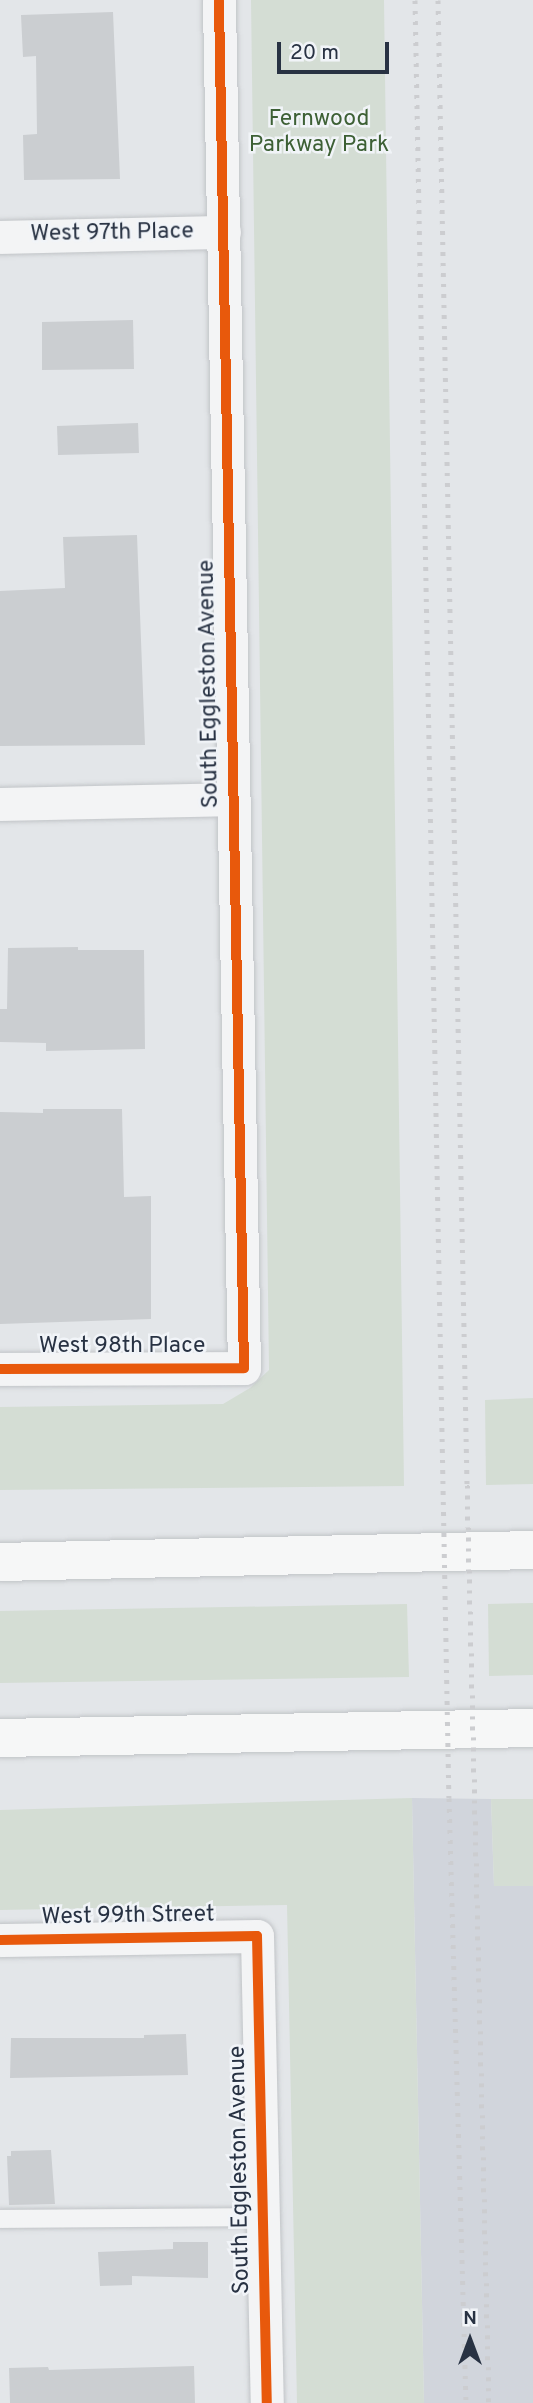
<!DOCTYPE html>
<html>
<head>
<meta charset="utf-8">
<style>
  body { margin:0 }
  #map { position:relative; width:533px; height:2403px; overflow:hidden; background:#e3e6e9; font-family:Overpass,sans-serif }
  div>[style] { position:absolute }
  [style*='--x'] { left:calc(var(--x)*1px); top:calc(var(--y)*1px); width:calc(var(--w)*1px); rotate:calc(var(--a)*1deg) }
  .built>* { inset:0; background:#d1d5dc }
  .green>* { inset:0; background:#d4ddd4 }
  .building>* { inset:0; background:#cbced1 }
  .roads { filter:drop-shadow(0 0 2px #c1c4c7) drop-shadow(0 0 2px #c1c4c7) }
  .lane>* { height:18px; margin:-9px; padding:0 9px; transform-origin:9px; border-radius:9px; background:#f3f4f5 }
  .street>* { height:33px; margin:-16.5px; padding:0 16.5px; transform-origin:16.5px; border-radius:16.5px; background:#f3f4f5 }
  .highway>* { height:38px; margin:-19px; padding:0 19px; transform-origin:19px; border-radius:19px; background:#f6f7f7 }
  .rail>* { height:5px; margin-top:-2.5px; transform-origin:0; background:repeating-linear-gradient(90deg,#cccdd0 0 3.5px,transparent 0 10.5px) }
  .cycleway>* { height:10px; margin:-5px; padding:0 5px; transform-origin:5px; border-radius:5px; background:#e8590c }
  span { translate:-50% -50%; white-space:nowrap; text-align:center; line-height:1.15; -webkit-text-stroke:5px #f1f4f8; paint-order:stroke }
  .park-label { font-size:23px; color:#3d6035 }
  .street-label { font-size:23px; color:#283243 }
  .north { position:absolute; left:435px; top:2305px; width:70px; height:70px; -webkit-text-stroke:5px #f1f4f8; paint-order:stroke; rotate:0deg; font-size:19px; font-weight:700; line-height:28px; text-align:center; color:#283243 }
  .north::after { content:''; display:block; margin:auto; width:24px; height:32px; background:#283243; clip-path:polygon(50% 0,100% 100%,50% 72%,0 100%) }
  .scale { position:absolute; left:277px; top:42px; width:112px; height:32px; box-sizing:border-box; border:4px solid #283243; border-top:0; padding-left:9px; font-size:21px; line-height:24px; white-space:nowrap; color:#283243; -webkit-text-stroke:5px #f1f4f8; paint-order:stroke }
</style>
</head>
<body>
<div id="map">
  <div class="built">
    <div style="clip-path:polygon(412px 1798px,491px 1799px,494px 1886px,533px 1886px,533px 2403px,424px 2403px)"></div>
  </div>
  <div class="green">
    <div style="clip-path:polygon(251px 0,384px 0,404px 1486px,0 1490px,0 1407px,223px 1404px,250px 1388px,269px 1370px)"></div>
    <div style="clip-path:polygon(533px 1398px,533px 1484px,486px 1485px,485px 1400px)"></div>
    <div style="clip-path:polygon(533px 1603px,533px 1675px,489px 1676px,488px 1604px)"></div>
    <div style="clip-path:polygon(407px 1604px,409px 1677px,0 1683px,0 1611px)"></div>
    <div style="clip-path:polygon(412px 1798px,424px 2403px,297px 2403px,287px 1905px,0 1910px,0 1810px)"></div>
    <div style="clip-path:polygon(491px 1799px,533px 1799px,533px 1886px,494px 1886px)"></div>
  </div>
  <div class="building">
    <div style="clip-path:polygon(113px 12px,120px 179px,24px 180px,23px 135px,37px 134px,36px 56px,23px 57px,21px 15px)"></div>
    <div style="clip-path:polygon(133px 320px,134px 369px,42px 370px,42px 322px)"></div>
    <div style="clip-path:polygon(138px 423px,139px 453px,58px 455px,57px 426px)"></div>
    <div style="clip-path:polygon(137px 535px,145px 745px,0 746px,0 591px,65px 588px,63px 537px)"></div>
    <div style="clip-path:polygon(78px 947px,78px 950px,144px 950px,145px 1049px,46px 1051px,46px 1043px,0 1042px,0 1009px,7px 1009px,8px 948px)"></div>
    <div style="clip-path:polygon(43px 1109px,122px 1109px,124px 1197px,151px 1196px,151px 1319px,0 1324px,0 1112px,43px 1113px)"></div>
    <div style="clip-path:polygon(186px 2034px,188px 2075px,10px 2078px,11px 2038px,144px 2038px,144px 2035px)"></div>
    <div style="clip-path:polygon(51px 2150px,55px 2204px,9px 2205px,7px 2156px,11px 2156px,11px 2151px)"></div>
    <div style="clip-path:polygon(173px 2242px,208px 2242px,208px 2278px,132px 2276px,132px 2285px,100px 2286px,98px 2252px,173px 2249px)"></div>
    <div style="clip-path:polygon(194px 2366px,195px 2403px,10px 2403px,9px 2368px,48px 2367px,49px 2370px)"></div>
  </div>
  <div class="roads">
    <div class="lane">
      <div style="--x:0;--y:2219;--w:263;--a:-0.4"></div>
    </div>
    <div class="street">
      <div style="--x:0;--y:237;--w:224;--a:-1.3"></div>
      <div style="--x:0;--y:804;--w:233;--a:-1.2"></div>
      <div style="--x:0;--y:1369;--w:244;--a:-0.2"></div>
      <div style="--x:244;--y:1368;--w:1368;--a:-91.05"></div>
      <div style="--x:0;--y:1940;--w:257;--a:-0.9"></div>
      <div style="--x:257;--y:1936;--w:467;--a:88.8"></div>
    </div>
    <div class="highway">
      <div style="--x:0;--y:1562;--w:533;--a:-1.29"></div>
      <div style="--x:0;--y:1738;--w:533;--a:-1.07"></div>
    </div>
  </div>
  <div class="rail">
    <div style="--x:415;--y:0;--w:1798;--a:88.92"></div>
    <div style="--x:449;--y:1798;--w:605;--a:88.39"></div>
    <div style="--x:438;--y:0;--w:1485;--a:88.88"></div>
    <div style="--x:467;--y:1485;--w:918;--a:88.63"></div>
  </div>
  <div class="cycleway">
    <div style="--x:0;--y:1369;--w:244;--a:-0.2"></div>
    <div style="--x:244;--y:1368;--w:1368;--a:-91.05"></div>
    <div style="--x:0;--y:1940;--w:257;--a:-0.9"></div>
    <div style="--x:257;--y:1936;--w:467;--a:88.8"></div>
  </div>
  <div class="park-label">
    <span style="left:319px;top:133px">Fernwood<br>Parkway Park</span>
  </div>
  <div class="street-label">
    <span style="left:112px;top:234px;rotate:-1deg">West 97th Place</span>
    <span style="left:210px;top:684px;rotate:-91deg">South Eggleston Avenue</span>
    <span style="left:122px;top:1347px">West 98th Place</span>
    <span style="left:128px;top:1917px;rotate:-1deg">West 99th Street</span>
    <span style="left:241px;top:2170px;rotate:-91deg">South Eggleston Avenue</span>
  </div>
  <div class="north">N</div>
  <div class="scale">20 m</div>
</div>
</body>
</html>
